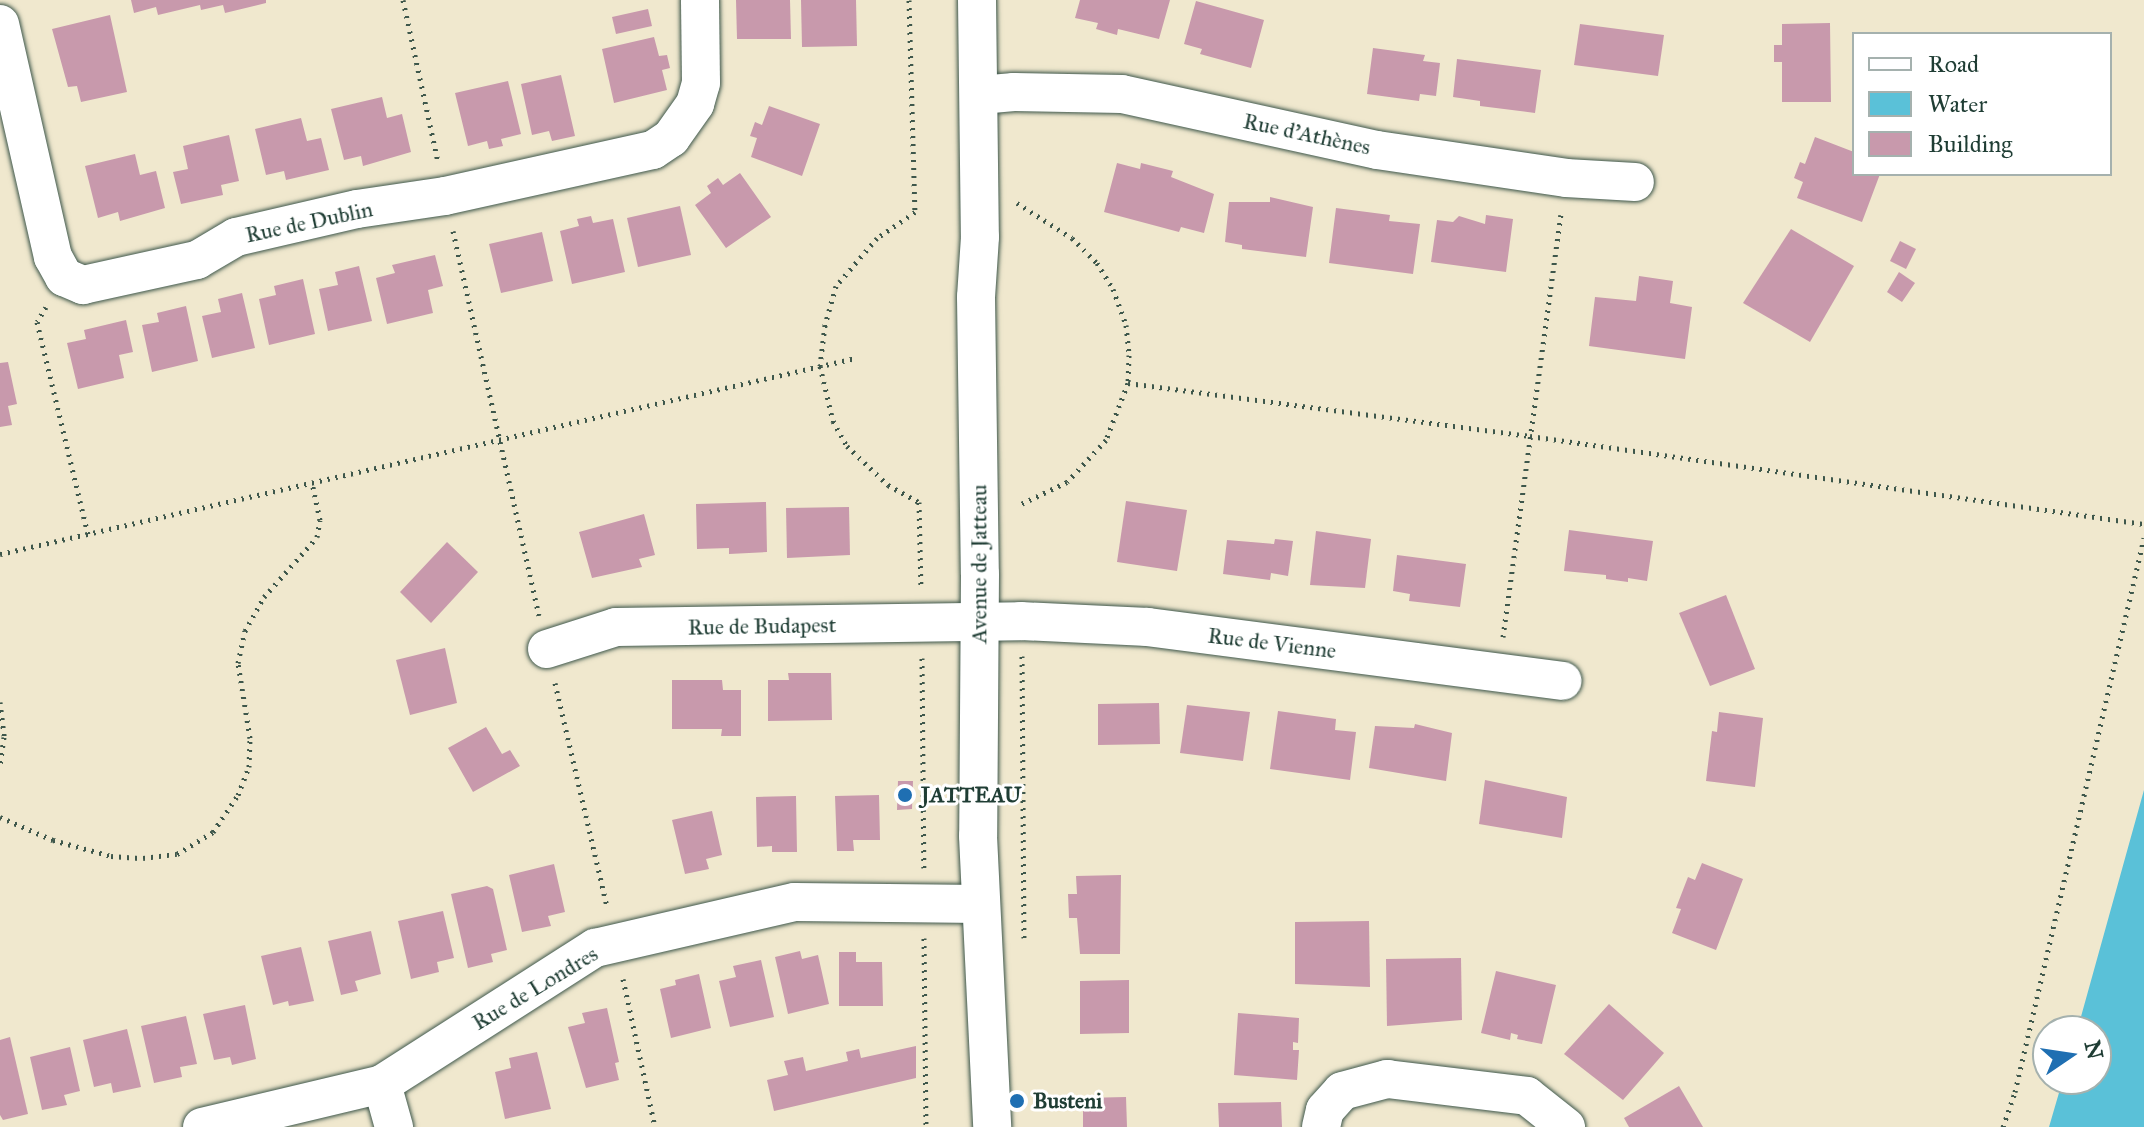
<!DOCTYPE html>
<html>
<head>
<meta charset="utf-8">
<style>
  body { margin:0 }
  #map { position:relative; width:2144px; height:1127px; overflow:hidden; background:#f0e8ce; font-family:"IM FELL Great Primer",serif }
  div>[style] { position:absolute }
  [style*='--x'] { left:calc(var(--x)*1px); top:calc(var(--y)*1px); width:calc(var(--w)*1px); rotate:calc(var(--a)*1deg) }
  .water>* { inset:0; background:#5ac1d8 }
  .building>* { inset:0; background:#c899ac }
  .path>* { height:5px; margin-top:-2.5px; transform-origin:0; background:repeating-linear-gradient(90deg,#3e574b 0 2px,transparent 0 8px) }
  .roads { filter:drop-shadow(0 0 2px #3e574b) drop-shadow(0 0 2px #3e574b) }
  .minor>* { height:38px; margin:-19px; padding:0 19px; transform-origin:19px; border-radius:19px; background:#fff }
  .dots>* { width:22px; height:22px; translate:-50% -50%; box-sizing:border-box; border:4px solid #fff; border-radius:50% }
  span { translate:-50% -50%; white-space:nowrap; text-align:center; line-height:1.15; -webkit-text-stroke:6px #fff; paint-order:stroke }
  .street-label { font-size:22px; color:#1f3d34 }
  .poi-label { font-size:22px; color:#1f3d34; font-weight:700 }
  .left { translate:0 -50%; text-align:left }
  .legend { position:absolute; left:1852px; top:32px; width:260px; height:144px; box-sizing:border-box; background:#fff; border:2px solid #a5b1ae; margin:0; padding:10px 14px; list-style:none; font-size:24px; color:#1f3d34 }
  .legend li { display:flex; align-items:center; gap:16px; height:40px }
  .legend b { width:40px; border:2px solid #a5b1ae }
  .north { position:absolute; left:2032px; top:1015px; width:80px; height:80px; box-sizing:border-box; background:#fff; border:2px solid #a5b1ae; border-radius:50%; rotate:77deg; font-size:22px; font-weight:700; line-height:32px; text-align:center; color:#1f3d34 }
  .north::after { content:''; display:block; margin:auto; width:28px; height:36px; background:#1f6fb2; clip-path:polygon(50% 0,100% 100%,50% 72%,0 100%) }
</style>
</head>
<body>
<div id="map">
  <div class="water">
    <div style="clip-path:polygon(2144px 790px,2144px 1127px,2049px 1127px,2063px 1079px,2096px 1079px,2096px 1031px,2077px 1031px)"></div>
  </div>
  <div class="building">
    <div style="clip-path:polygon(131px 0,266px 0,266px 3px,225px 13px,223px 5px,201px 10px,200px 5px,158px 15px,156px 7px,134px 13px)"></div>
    <div style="clip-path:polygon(736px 0,790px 0,791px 39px,737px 39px)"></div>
    <div style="clip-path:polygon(801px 0,856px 0,857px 46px,802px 47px)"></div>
    <div style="clip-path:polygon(1080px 0,1170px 0,1159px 39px,1118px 29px,1117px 35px,1096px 29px,1098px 23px,1075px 18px)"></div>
    <div style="clip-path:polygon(1196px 1px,1264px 20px,1251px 68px,1200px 54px,1202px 49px,1184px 44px)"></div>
    <div style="clip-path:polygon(648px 9px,652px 26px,616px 34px,612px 17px)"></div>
    <div style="clip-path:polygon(110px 15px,127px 92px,81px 102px,77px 86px,68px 87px,52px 29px)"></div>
    <div style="clip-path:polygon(1830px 23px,1831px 102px,1782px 102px,1782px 62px,1774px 62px,1774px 45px,1782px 45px,1782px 24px)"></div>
    <div style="clip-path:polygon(1580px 24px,1664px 35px,1658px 76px,1574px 65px)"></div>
    <div style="clip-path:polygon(654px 37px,659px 56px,667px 55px,670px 68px,662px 70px,667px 90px,614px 103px,602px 49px)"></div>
    <div style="clip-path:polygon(1373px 48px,1425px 55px,1423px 61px,1440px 63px,1436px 96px,1420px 94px,1419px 101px,1367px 94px)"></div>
    <div style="clip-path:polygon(1457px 59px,1541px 70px,1535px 113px,1480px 106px,1480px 101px,1453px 97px)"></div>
    <div style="clip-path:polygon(561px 75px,575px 136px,552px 141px,549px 131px,532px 135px,521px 84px)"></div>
    <div style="clip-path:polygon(508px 81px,521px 134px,501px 139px,503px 146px,489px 149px,487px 141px,468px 146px,455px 93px)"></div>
    <div style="clip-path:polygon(382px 97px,387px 118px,402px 114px,411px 152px,363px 166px,361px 156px,344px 160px,331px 109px)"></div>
    <div style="clip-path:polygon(769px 106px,820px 124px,802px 176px,751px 157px,757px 138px,750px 136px,755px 122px,762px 125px)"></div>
    <div style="clip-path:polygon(301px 118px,307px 141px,321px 138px,329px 170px,286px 180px,284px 171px,266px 175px,255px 129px)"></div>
    <div style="clip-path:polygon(229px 135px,239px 181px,221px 185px,223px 195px,181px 204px,173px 172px,188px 169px,183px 146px)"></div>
    <div style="clip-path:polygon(1815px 137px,1854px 152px,1854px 174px,1880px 174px,1862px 222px,1797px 198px,1803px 182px,1794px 178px,1800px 162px,1805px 164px)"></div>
    <div style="clip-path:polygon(135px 154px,140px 175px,156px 171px,165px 208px,120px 221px,118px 212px,98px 218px,85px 166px)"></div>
    <div style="clip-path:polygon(1117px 163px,1140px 169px,1141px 163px,1173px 171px,1171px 177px,1214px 194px,1204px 233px,1181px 227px,1179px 232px,1104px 212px)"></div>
    <div style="clip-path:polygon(740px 173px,771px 217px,726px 248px,695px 205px,711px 193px,707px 186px,718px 178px,723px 185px)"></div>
    <div style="clip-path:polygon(1270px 197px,1313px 207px,1306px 257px,1242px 249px,1242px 245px,1225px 242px,1229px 202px,1270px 202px)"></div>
    <div style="clip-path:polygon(680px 206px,691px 255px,638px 267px,627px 218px)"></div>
    <div style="clip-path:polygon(1336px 208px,1390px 215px,1389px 221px,1420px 224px,1413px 274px,1329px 263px)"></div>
    <div style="clip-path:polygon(1486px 215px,1513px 219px,1506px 272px,1431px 262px,1437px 220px,1453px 222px,1459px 216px,1485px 224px)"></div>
    <div style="clip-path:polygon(591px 216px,593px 223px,613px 219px,625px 272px,572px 284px,560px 231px,579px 226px,577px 219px)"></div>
    <div style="clip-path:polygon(1791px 229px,1854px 266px,1810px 342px,1743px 303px)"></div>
    <div style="clip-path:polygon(542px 232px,553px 281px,501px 293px,489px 244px)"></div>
    <div style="clip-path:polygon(1900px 241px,1916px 249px,1906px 269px,1890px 261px)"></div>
    <div style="clip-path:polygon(435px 255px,443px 286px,428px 290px,433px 313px,387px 324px,376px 278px,395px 273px,392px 265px)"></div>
    <div style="clip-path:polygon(359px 266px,372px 321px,328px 331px,319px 289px,338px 285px,335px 272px)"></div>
    <div style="clip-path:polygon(1899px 272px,1915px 283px,1902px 302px,1887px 292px)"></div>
    <div style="clip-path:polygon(1639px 276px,1673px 281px,1670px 303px,1692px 307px,1685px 359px,1589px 346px,1595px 297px,1636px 301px)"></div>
    <div style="clip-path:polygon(303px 279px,315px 334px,269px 345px,259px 299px,276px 295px,274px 286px)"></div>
    <div style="clip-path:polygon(242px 293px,255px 348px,212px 358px,202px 316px,221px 312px,218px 299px)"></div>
    <div style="clip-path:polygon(186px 306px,198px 361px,152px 372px,142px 325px,159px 322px,157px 313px)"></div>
    <div style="clip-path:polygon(126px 320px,133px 352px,119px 355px,124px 378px,78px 389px,67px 343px,86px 339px,84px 330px)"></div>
    <div style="clip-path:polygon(8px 362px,17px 404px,8px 406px,12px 425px,0 427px,0 363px)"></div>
    <div style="clip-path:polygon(1126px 501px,1187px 510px,1177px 571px,1117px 562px)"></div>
    <div style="clip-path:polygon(766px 502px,767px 552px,729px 554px,729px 548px,697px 549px,696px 504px)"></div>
    <div style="clip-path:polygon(849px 507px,850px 555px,787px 558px,786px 508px)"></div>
    <div style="clip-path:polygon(644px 514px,655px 555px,639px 559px,642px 567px,592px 578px,579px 532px)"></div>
    <div style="clip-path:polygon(1569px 530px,1653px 541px,1647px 581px,1628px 578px,1628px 582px,1606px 579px,1606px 575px,1564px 571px)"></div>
    <div style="clip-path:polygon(1316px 531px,1371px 539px,1365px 588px,1310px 585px)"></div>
    <div style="clip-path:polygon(1275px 539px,1293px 541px,1288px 576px,1271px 573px,1270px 580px,1223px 574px,1227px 540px,1274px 544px)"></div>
    <div style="clip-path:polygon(447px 542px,478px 572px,431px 623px,400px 592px)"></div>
    <div style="clip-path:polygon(1397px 555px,1466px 564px,1460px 607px,1409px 601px,1410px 594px,1393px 591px)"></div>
    <div style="clip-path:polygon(1726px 595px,1755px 669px,1710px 686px,1679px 613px)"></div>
    <div style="clip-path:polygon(445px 648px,457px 703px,410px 715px,396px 660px)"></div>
    <div style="clip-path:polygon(788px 673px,831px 673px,832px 720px,768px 721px,768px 680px,789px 680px)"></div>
    <div style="clip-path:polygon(672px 680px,722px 680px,723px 690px,741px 690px,741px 736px,721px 736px,722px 729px,672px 729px)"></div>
    <div style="clip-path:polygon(1159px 703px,1160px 744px,1098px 745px,1098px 704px)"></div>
    <div style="clip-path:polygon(1187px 705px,1250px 712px,1243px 761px,1180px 753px)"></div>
    <div style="clip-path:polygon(1278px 711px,1336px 719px,1335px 730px,1356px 732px,1350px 780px,1270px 769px)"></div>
    <div style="clip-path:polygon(1719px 712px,1763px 718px,1755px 787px,1706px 781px,1712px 731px,1717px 732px)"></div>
    <div style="clip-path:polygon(1415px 724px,1452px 733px,1446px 781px,1369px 768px,1375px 726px,1414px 728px)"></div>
    <div style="clip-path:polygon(486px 727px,502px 754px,510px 750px,520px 766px,473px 792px,448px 748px)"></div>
    <div style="clip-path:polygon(1485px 780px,1567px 797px,1562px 838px,1479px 824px)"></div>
    <div style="clip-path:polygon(898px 781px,913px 781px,912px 809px,897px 810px)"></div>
    <div style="clip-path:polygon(879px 795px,880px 840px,853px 840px,854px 851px,837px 851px,835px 796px)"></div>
    <div style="clip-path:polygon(796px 796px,797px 852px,772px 852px,772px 846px,757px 847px,756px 797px)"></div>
    <div style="clip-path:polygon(712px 811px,722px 855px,706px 859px,709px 869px,685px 874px,672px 820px)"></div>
    <div style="clip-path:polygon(1702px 863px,1743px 879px,1716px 950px,1672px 933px,1681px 909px,1676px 908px,1688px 877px,1695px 880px)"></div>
    <div style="clip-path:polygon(554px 864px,565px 912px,548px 916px,551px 926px,522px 932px,509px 875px)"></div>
    <div style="clip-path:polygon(1121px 875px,1120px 954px,1080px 954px,1077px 918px,1069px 918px,1068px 894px,1077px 894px,1076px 876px)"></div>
    <div style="clip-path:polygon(487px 886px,493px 889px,507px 950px,491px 954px,493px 962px,468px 968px,451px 894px)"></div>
    <div style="clip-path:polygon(443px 911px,454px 958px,437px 962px,439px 972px,411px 979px,398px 921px)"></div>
    <div style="clip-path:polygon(1369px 921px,1370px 987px,1295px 984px,1295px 922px)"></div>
    <div style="clip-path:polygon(371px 931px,381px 974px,355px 981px,358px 991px,341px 995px,328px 941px)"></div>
    <div style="clip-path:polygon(301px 947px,314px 1001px,289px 1006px,288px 1001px,273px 1005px,261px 956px)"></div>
    <div style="clip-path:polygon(800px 951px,802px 959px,818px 955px,829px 1004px,788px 1014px,775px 957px)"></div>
    <div style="clip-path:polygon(839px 952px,856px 952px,856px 962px,882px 962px,883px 1006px,839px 1006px)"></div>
    <div style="clip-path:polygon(1461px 958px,1462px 1020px,1387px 1026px,1386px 959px)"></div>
    <div style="clip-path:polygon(761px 960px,774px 1017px,730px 1027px,719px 981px,736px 977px,733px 966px)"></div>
    <div style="clip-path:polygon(1496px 971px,1556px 985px,1542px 1044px,1517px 1039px,1518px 1035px,1511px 1033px,1510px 1040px,1481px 1033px)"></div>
    <div style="clip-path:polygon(699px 974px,711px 1028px,671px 1038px,660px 989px,676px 985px,675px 980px)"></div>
    <div style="clip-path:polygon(1129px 980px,1129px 1033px,1080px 1034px,1080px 981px)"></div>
    <div style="clip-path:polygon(1609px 1004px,1664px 1053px,1623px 1100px,1564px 1054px)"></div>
    <div style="clip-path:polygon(245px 1005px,256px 1059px,232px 1065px,230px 1057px,214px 1060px,203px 1014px)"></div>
    <div style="clip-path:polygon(607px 1008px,619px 1062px,615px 1063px,619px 1080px,586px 1088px,568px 1027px,585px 1023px,582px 1013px)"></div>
    <div style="clip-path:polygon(1238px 1013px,1299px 1018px,1298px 1043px,1293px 1042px,1293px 1050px,1299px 1050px,1297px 1080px,1234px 1075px)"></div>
    <div style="clip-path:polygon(186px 1016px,197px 1064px,180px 1067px,182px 1077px,154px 1083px,141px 1026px)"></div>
    <div style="clip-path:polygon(127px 1029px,141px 1087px,113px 1093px,111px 1083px,94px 1087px,83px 1040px)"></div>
    <div style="clip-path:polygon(10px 1037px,28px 1114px,3px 1120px,0 1115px,0 1040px)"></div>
    <div style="clip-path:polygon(916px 1046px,916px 1078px,774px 1111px,767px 1080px,788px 1075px,784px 1061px,803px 1057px,806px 1071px,848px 1061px,846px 1052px,859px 1049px,861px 1058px)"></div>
    <div style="clip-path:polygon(70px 1047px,80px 1091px,64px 1095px,67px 1105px,42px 1110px,30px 1057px)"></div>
    <div style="clip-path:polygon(537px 1052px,551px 1109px,505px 1119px,495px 1072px,511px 1068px,509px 1058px)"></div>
    <div style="clip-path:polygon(1679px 1086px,1703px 1127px,1629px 1127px,1624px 1118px)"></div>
    <div style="clip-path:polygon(1126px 1097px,1127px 1127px,1083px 1127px,1083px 1098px)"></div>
    <div style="clip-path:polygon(1281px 1102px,1282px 1127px,1219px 1127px,1218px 1103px)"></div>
  </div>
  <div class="path">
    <div style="--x:403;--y:0;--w:166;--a:77.8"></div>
    <div style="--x:909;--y:0;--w:212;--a:88.4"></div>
    <div style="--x:915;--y:212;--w:46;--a:145.6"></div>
    <div style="--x:877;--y:238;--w:63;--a:130.5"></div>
    <div style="--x:836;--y:286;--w:41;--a:105.8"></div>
    <div style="--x:825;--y:325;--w:41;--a:97"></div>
    <div style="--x:820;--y:366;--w:57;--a:76.7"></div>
    <div style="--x:833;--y:421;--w:29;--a:61"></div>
    <div style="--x:847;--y:446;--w:57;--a:43.6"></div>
    <div style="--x:888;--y:485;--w:35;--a:29"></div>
    <div style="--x:919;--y:502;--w:86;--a:88.7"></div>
    <div style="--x:1017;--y:203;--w:65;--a:32.5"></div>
    <div style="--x:1072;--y:238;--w:35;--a:45"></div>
    <div style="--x:1097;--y:263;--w:31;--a:58"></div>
    <div style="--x:1113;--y:289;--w:38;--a:70"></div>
    <div style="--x:1126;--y:325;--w:30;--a:84"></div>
    <div style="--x:1129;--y:355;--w:28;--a:92"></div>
    <div style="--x:1128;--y:383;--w:61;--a:111.1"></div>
    <div style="--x:1106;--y:440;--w:57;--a:132.9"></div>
    <div style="--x:1067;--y:482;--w:55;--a:154.4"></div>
    <div style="--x:453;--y:231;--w:394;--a:77.4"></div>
    <div style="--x:46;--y:307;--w:17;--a:121"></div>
    <div style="--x:37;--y:322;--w:218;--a:76.5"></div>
    <div style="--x:1128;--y:383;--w:405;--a:7.5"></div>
    <div style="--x:1530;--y:436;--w:620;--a:8.16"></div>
    <div style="--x:0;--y:554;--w:878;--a:-12.9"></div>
    <div style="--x:1503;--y:637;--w:426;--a:-82.2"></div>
    <div style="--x:1022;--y:656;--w:282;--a:89.6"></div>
    <div style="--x:922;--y:658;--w:210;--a:89.5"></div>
    <div style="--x:555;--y:683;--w:230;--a:76.9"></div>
    <div style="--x:0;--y:702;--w:35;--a:83"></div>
    <div style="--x:4;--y:737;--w:28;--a:98"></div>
    <div style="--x:0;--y:817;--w:58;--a:23.5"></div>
    <div style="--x:53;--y:840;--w:60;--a:15.4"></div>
    <div style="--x:111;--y:856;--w:32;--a:4"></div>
    <div style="--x:143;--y:858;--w:34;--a:-7"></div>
    <div style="--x:177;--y:854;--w:42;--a:-31.4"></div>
    <div style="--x:213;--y:832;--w:45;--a:-56"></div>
    <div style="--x:238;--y:795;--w:30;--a:-69"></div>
    <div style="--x:249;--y:767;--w:29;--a:-88"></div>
    <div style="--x:250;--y:738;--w:76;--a:-99.1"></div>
    <div style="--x:238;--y:663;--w:33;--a:-78"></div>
    <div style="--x:245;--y:631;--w:39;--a:-61"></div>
    <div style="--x:264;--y:597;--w:80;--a:-48.5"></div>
    <div style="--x:317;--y:537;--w:17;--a:-80"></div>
    <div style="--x:320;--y:520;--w:38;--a:-102"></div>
    <div style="--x:924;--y:938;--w:189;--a:89.4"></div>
    <div style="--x:623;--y:979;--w:151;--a:77.8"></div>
    <div style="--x:2003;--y:1127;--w:37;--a:-71"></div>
    <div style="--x:2015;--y:1092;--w:569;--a:-76.89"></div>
  </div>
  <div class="roads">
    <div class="minor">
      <div style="--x:977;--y:0;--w:237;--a:89.3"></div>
      <div style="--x:980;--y:237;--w:60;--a:93.8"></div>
      <div style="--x:976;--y:297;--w:277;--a:89.2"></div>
      <div style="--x:980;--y:574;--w:262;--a:90.4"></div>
      <div style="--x:978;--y:836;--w:291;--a:87.2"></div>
      <div style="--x:0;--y:24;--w:239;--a:77.2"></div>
      <div style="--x:53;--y:257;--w:23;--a:61"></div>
      <div style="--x:64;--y:277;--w:21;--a:23"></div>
      <div style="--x:83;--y:285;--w:117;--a:-12.4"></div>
      <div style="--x:197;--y:260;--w:45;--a:-30.5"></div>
      <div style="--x:236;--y:237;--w:124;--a:-13"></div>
      <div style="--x:357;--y:209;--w:89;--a:-8.4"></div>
      <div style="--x:445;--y:196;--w:213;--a:-12.5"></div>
      <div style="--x:653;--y:150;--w:22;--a:-34"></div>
      <div style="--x:671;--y:138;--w:42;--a:-54.8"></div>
      <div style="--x:695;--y:104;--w:22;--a:-74"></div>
      <div style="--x:701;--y:83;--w:83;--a:-90.7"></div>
      <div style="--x:980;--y:95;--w:34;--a:-5"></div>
      <div style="--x:1014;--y:92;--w:108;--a:1.1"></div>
      <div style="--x:1122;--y:94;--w:261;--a:12.4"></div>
      <div style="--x:1377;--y:150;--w:191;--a:8.4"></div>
      <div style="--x:1566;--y:178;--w:69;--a:3.3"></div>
      <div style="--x:547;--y:649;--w:72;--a:-17.7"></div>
      <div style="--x:616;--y:627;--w:405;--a:-0.8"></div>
      <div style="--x:1021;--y:621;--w:127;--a:2.7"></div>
      <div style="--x:1148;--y:627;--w:418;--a:7.4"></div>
      <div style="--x:382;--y:1084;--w:45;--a:74.4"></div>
      <div style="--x:202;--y:1127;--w:185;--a:-13.4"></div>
      <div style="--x:382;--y:1084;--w:253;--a:-32.6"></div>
      <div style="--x:595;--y:948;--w:205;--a:-13"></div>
      <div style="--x:795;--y:902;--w:186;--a:0.6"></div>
      <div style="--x:1321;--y:1127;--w:17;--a:-77"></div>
      <div style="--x:1325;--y:1110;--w:25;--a:-48"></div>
      <div style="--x:1342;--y:1091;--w:47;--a:-14.9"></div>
      <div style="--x:1387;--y:1079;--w:141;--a:6.9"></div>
      <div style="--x:1527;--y:1096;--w:50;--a:38.5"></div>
    </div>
  </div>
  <div class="dots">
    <div style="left:905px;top:795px;background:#1f6fb2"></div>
    <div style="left:1017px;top:1101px;background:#1f6fb2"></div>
  </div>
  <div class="street-label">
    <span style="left:1307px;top:134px;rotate:12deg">Rue d'Athènes</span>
    <span style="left:309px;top:222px;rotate:-12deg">Rue de Dublin</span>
    <span style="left:979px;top:564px;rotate:-90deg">Avenue de Jatteau</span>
    <span style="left:762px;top:626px;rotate:-1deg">Rue de Budapest</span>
    <span style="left:1272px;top:643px;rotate:7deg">Rue de Vienne</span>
    <span style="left:535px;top:988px;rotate:-31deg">Rue de Londres</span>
  </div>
  <div class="poi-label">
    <span class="left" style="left:921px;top:795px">JATTEAU</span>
    <span class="left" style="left:1033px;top:1101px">Busteni</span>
  </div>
  <ul class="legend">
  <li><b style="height:10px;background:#fff"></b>Road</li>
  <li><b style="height:22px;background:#5ac1d8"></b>Water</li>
  <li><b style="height:22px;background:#c899ac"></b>Building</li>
  </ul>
  <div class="north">N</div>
</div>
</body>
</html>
